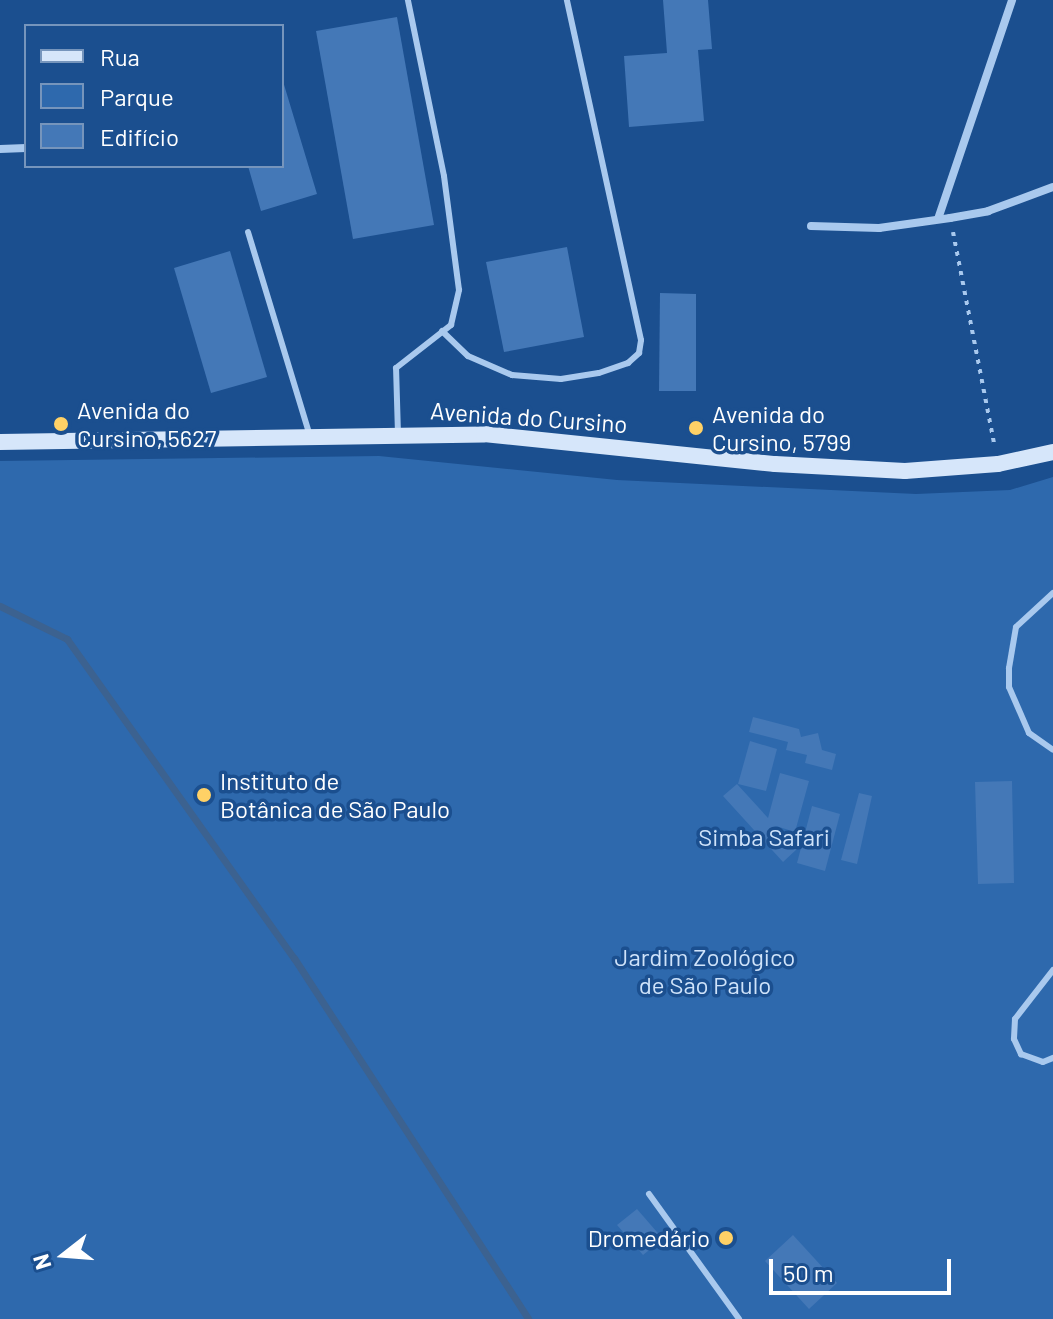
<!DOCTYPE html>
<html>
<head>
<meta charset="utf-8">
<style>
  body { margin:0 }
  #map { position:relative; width:1053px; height:1319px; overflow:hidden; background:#1b4f8f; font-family:Barlow,sans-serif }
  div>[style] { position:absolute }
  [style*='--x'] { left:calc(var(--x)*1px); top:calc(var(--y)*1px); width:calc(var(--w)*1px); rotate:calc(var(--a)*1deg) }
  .green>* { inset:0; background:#2e69ad }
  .stream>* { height:7px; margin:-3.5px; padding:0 3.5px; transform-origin:3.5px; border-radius:3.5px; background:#3c6290 }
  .building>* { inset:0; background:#4478b7 }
  .path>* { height:4px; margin-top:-2px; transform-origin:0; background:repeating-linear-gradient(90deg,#a9c9ee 0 4px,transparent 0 10px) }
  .service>* { height:6px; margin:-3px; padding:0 3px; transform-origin:3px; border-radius:3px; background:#a9c9ee }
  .minor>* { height:8px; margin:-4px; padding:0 4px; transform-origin:4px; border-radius:4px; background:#a9c9ee }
  .secondary>* { height:16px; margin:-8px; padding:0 8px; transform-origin:8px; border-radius:8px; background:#d6e6fa }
  .dots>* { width:22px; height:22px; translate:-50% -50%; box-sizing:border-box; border:4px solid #1b4f8f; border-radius:50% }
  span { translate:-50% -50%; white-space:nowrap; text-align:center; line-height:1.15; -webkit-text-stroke:7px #1b4f8f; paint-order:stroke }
  .poi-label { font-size:24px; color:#fff }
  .left { translate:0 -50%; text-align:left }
  .right { translate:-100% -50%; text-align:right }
  .street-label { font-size:24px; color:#fff }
  .park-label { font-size:24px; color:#cfe3fa }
  .legend { position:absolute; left:24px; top:24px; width:260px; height:144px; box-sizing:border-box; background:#1b4f8f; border:2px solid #7695bc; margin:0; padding:10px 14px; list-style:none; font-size:24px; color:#fff }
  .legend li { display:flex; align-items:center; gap:16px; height:40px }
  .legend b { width:40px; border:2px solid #7695bc }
  .north { position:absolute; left:24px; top:1215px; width:80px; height:80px; -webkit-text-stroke:6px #1b4f8f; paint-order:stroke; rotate:253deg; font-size:22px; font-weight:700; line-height:32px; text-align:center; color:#fff }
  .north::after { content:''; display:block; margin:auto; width:28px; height:36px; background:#fff; clip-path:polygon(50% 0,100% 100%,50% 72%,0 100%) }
  .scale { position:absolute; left:769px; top:1259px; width:182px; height:36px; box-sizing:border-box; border:4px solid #fff; border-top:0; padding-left:10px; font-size:24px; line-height:28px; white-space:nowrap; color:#fff; -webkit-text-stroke:6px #1b4f8f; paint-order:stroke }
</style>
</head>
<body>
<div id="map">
  <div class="green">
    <div style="clip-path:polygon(379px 456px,617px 480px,916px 494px,1010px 490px,1053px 477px,1053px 1319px,0 1319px,0 461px)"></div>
  </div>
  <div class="stream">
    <div style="--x:0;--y:606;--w:75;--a:26.2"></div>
    <div style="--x:67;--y:639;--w:392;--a:54.6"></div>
    <div style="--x:294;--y:958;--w:430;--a:57"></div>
  </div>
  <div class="building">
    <div style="clip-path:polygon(663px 0,708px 0,712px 49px,698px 50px,704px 121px,629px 127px,624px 56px,667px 53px)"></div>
    <div style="clip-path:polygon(397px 17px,434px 225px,353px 239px,316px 31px)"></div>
    <div style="clip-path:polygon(282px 78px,317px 194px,261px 211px,248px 166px,282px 166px)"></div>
    <div style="clip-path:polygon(567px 247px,584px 337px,504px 352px,486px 262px)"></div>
    <div style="clip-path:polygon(230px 251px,267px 377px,211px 393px,174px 268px)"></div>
    <div style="clip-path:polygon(660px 293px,696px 294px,696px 391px,659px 391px)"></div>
    <div style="clip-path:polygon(753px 717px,799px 729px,801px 737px,818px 733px,822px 750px,836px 754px,832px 770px,805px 763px,807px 755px,786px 750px,788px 742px,749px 732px)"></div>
    <div style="clip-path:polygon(750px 741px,777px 749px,766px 791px,738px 784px)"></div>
    <div style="clip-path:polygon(780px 773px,809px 781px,795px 832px,776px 826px,797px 849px,783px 862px,723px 796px,737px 784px,768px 818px)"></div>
    <div style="clip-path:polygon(1012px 781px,1014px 883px,978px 884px,975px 782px)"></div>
    <div style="clip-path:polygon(859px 793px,872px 796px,857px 864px,841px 860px)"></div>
    <div style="clip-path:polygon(812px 806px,840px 814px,825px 871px,797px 863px)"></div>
    <div style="clip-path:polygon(637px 1209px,663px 1239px,643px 1255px,617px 1225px)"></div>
    <div style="clip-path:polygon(793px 1235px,837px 1283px,809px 1309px,765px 1261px)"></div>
  </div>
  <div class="path">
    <div style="--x:953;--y:232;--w:215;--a:79"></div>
  </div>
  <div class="service">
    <div style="--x:248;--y:232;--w:213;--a:73.1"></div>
    <div style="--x:442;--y:331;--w:36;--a:44"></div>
    <div style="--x:468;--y:356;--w:48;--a:23.4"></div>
    <div style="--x:512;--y:375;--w:49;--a:4.7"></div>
    <div style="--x:561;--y:379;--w:38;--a:-9"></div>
    <div style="--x:599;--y:373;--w:31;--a:-19"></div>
    <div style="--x:628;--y:363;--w:15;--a:-42"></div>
    <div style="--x:639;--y:353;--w:13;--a:-81"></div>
    <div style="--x:641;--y:340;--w:348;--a:-102.3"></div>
    <div style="--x:398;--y:434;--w:66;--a:-91.7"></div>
    <div style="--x:396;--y:368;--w:70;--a:-38"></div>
    <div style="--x:451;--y:325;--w:36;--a:-77"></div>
    <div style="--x:459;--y:290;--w:115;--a:-97.5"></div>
    <div style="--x:444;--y:176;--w:180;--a:-101.6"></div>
    <div style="--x:1053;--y:593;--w:50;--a:137.4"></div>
    <div style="--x:1016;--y:627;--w:42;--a:99.7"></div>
    <div style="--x:1009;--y:668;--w:19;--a:90"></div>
    <div style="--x:1009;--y:687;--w:50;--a:66.5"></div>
    <div style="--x:1029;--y:733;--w:29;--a:35"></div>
    <div style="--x:1053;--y:970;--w:62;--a:127.8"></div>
    <div style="--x:1015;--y:1019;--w:20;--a:93"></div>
    <div style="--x:1014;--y:1039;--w:17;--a:65"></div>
    <div style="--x:1021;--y:1054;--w:23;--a:20"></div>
    <div style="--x:1043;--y:1062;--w:11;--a:-22"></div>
    <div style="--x:649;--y:1194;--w:154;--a:54.2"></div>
  </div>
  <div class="minor">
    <div style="--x:0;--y:149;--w:26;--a:-2"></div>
    <div style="--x:938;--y:219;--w:231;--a:-71.3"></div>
    <div style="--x:811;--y:226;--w:68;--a:1.7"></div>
    <div style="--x:879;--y:228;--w:72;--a:-8"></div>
    <div style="--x:950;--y:218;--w:39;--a:-10"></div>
    <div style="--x:988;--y:211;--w:69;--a:-20.3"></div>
  </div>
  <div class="secondary">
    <div style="--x:0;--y:442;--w:484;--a:-0.9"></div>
    <div style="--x:484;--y:434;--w:293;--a:5.9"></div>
    <div style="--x:775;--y:464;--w:130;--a:3.1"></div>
    <div style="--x:905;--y:471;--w:93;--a:-4.3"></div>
    <div style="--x:998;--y:464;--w:56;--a:-12.3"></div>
  </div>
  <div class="dots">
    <div style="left:61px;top:424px;background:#ffd166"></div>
    <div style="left:696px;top:428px;background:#ffd166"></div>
    <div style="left:204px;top:795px;background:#ffd166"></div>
    <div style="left:726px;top:1238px;background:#ffd166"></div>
  </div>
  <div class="poi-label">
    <span class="left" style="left:77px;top:424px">Avenida do<br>Cursino, 5627</span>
    <span class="left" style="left:712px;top:428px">Avenida do<br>Cursino, 5799</span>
    <span class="left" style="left:220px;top:795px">Instituto de<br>Botânica de São Paulo</span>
    <span class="right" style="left:710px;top:1238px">Dromedário</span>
  </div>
  <div class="street-label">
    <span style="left:529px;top:417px;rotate:4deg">Avenida do Cursino</span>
  </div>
  <div class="park-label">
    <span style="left:764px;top:837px">Simba Safari</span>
    <span style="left:705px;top:971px">Jardim Zoológico<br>de São Paulo</span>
  </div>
  <ul class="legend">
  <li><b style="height:10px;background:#d6e6fa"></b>Rua</li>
  <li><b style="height:22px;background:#2e69ad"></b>Parque</li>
  <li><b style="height:22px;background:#4478b7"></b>Edifício</li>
  </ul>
  <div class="north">N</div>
  <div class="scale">50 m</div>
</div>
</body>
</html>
